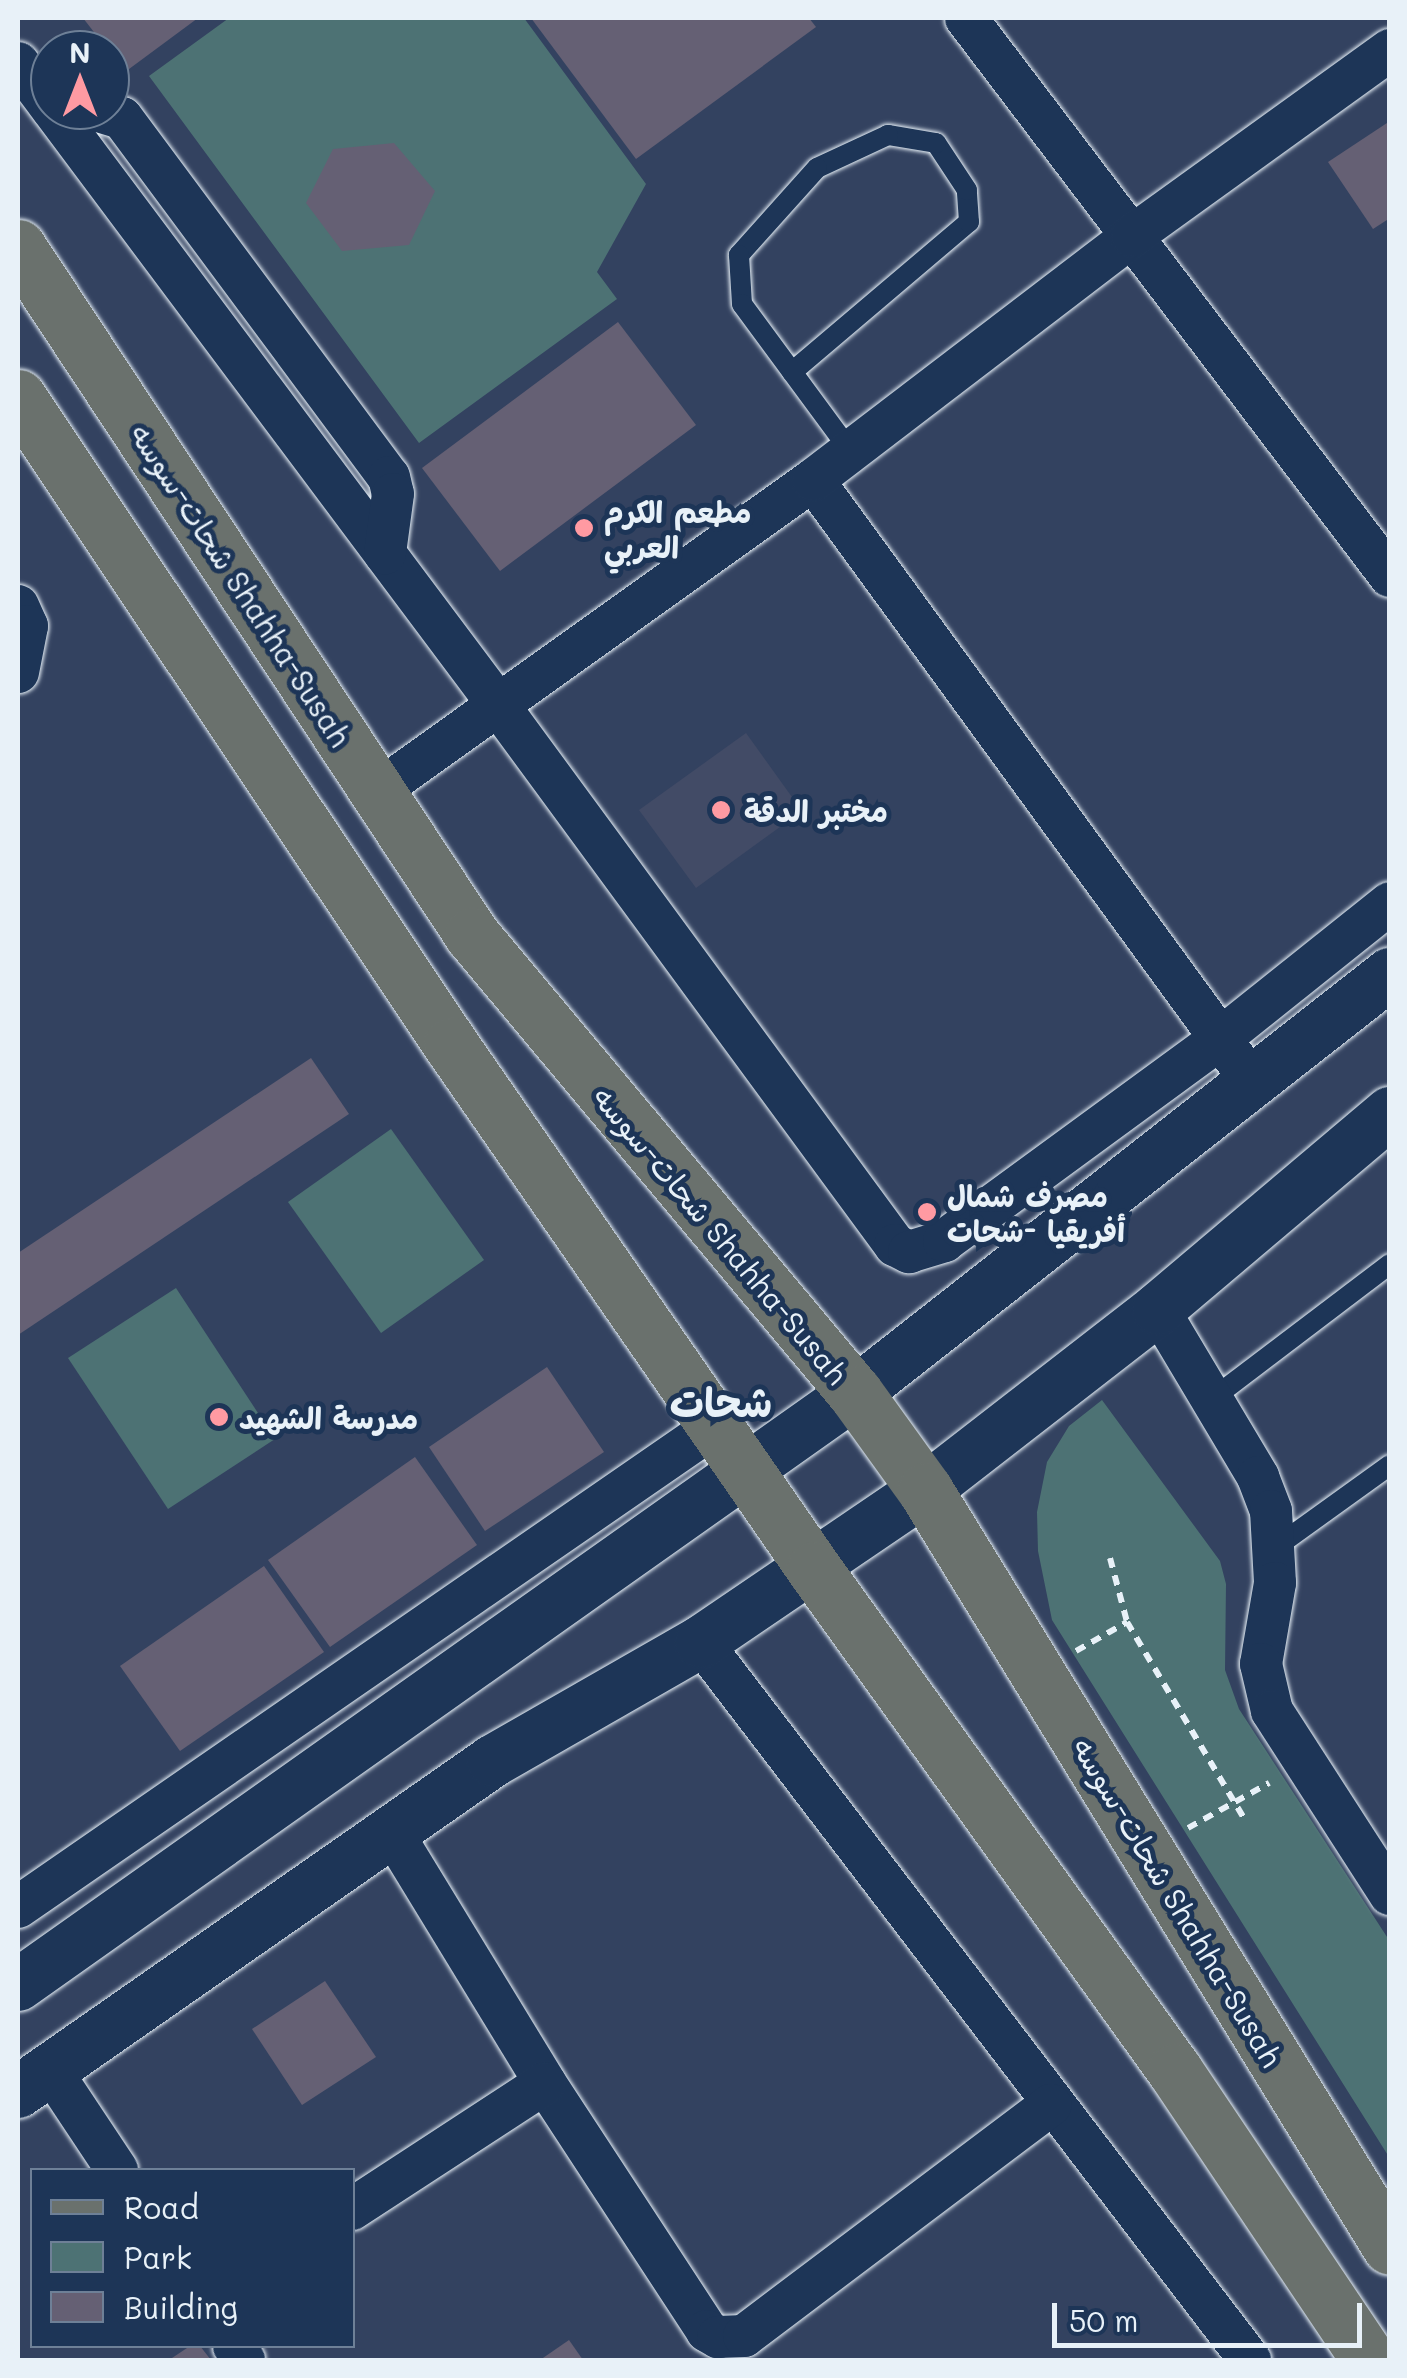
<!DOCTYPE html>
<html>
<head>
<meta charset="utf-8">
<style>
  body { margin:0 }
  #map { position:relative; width:1407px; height:2378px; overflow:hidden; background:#334260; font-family:Mali,"Playpen Sans Arabic",sans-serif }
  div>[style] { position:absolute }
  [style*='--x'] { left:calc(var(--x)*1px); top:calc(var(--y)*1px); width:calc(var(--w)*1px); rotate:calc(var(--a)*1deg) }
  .built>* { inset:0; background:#424b66 }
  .green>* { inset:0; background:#4d7274 }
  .building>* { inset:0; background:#656074 }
  .path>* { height:6px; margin-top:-3px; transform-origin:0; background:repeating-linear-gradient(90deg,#e8f1f8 0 10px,transparent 0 18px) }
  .roads { filter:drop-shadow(0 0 2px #e8f1f8) drop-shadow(0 0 2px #e8f1f8) }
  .service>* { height:20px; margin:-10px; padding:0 10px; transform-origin:10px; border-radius:10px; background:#1d3557 }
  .minor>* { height:42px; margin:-21px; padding:0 21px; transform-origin:21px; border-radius:21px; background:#1d3557 }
  .tertiary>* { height:52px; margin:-26px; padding:0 26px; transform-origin:26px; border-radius:26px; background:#1d3557 }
  .primary>* { height:55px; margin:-27.5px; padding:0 27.5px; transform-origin:27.5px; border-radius:27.5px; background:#6a716d }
  .dots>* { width:28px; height:28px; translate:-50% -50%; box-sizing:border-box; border:5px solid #1d3557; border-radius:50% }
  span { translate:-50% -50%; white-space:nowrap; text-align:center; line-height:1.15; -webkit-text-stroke:10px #1d3557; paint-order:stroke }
  .poi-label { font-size:30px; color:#e8f1f8; font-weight:700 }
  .left { translate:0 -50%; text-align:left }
  .street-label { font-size:30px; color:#e8f1f8 }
  .district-label { font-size:40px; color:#e8f1f8; font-weight:700 }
  .frame { position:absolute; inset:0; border:20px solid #e8f1f8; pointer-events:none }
  .legend { position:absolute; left:30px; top:2168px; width:325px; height:180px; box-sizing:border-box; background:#1d3557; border:2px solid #6e8097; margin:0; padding:12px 18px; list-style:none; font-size:30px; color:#e8f1f8 }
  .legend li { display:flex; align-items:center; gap:20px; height:50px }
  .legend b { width:50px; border:2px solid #6e8097 }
  .north { position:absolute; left:30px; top:30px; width:100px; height:100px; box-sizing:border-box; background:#1d3557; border:2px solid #6e8097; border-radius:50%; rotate:0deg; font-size:28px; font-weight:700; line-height:40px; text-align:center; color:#e8f1f8 }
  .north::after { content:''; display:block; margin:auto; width:35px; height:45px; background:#ff9aa2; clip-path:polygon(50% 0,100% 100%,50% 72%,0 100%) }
  .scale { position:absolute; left:1052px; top:2303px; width:310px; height:45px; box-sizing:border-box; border:5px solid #e8f1f8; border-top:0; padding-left:12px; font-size:30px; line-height:35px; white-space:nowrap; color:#e8f1f8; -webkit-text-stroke:8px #1d3557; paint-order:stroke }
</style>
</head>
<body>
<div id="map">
  <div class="built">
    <div style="clip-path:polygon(746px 733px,802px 811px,696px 888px,639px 810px)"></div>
  </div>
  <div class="green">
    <div style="clip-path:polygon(229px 18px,524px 18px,646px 184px,597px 272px,617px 299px,419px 443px,149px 76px)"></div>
    <div style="clip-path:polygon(391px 1129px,484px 1260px,381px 1333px,288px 1202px)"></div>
    <div style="clip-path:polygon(176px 1288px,275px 1439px,168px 1509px,68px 1358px)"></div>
    <div style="clip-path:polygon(1102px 1400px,1220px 1561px,1226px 1584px,1225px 1670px,1239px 1709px,1389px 1940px,1389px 2157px,1052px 1620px,1038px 1551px,1037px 1512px,1047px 1462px,1069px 1426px)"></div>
  </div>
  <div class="building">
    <div style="clip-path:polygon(83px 18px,198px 18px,125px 72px)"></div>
    <div style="clip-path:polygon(531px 18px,809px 18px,816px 27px,636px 159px)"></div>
    <div style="clip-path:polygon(1390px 121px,1390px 218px,1373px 229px,1328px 162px)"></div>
    <div style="clip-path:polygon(394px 143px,435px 191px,409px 245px,342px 251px,306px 203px,333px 149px)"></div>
    <div style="clip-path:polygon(618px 322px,696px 425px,500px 571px,422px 468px)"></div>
    <div style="clip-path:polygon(311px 1058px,349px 1114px,18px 1335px,18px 1253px)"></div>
    <div style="clip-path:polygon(547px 1367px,604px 1452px,485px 1531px,429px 1447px)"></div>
    <div style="clip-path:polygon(415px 1457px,477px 1545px,330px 1647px,268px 1560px)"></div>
    <div style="clip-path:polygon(264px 1566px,324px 1652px,180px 1751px,120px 1666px)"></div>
    <div style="clip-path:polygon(325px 1981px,376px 2057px,302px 2105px,252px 2029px)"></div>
    <div style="clip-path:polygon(569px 2340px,583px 2360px,540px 2360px)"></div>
    <div style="clip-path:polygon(190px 2346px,200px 2346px,211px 2360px,169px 2360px)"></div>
  </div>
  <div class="path">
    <div style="--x:1110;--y:1558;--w:66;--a:75.1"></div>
    <div style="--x:1127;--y:1622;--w:233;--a:59.2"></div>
    <div style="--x:1076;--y:1651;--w:59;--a:-29.6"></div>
    <div style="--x:1188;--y:1828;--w:93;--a:-29.1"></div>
  </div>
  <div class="roads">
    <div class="service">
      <div style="--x:792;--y:372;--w:232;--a:-40.3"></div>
      <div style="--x:969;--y:222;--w:32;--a:-94"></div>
      <div style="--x:967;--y:190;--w:56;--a:-123.4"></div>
      <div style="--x:936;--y:143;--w:49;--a:-170.5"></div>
      <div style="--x:888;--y:135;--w:78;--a:155.1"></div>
      <div style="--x:817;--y:168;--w:117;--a:131.9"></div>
      <div style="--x:739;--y:255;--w:49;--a:86.5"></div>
      <div style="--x:742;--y:304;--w:184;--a:53.6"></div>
      <div style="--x:1212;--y:1399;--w:223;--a:-37.2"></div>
      <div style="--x:1276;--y:1547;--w:140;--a:-35.7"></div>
    </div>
    <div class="minor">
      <div style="--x:966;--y:18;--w:701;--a:52.77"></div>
      <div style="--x:18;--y:63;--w:54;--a:53.3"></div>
      <div style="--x:53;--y:110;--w:744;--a:53.19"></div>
      <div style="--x:499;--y:706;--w:669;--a:53.7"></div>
      <div style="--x:895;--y:1245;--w:16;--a:27"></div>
      <div style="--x:909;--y:1252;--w:37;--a:-17"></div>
      <div style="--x:944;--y:1241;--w:343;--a:-36.2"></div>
      <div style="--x:1221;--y:1038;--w:216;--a:-38.6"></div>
      <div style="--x:95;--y:110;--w:28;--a:17"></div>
      <div style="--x:122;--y:118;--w:447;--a:53.4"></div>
      <div style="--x:389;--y:477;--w:17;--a:77"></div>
      <div style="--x:393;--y:494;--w:60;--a:97.7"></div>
      <div style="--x:813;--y:480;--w:719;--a:53.88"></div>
      <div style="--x:18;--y:606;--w:22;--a:66"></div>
      <div style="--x:27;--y:626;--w:47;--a:101.1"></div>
      <div style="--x:375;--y:793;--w:538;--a:-35.55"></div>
      <div style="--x:813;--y:480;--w:402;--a:-37.4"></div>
      <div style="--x:1132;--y:236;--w:318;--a:-35.8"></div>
      <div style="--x:1158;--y:1309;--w:196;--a:59.2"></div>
      <div style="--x:1258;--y:1477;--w:36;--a:69"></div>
      <div style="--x:1271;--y:1511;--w:72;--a:86.8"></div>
      <div style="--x:1275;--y:1583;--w:82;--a:99.8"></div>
      <div style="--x:1261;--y:1664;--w:48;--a:76.8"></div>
      <div style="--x:1272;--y:1711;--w:218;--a:57.2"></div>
      <div style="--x:701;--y:1642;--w:904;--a:52.6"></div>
      <div style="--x:392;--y:1832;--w:294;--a:58.6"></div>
      <div style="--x:545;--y:2083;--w:296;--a:56.8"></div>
      <div style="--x:707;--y:2331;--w:13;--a:29"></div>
      <div style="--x:718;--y:2337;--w:26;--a:-2"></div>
      <div style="--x:744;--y:2336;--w:384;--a:-37"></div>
      <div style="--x:18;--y:1907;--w:847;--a:-34.61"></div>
      <div style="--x:50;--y:2069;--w:121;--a:56.4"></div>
      <div style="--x:352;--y:2209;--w:230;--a:-33.1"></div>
      <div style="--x:234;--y:2346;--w:17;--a:54"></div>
    </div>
    <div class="tertiary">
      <div style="--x:18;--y:1985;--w:1025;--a:-35.27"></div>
      <div style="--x:855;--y:1393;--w:680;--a:-38.07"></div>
      <div style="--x:18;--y:2092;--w:579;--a:-34.87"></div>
      <div style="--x:493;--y:1761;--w:240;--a:-29.8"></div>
      <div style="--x:701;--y:1642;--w:271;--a:-34.2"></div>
      <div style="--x:925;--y:1490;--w:295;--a:-37.8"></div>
      <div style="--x:1158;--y:1309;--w:304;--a:-40.2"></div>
    </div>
    <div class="primary">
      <div style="--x:18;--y:247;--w:824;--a:56.58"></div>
      <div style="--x:472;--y:935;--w:597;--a:50.1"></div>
      <div style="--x:855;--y:1393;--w:120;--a:54.2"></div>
      <div style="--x:925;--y:1490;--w:888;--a:58.44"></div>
      <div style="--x:18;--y:397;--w:779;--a:56.25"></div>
      <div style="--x:451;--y:1045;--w:637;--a:55.29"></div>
      <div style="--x:814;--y:1569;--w:618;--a:54.28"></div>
      <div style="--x:1175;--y:2071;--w:348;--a:56.1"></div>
    </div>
  </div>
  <div class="dots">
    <div style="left:584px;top:528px;background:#ff9aa2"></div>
    <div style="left:721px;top:810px;background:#ff9aa2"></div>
    <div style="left:927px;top:1212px;background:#ff9aa2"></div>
    <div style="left:219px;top:1417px;background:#ff9aa2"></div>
  </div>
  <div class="poi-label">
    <span class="left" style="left:604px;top:528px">مطعم الكرم<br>العربي</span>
    <span class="left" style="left:744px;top:810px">مختبر الدقة</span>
    <span class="left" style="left:947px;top:1212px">مصرف شمال<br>أفريقيا -شحات</span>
    <span class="left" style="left:239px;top:1417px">مدرسة الشهيد</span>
  </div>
  <div class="street-label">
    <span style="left:241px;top:585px;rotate:57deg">شحات-سوسه Shahha-Susah</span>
    <span style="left:721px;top:1235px;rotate:50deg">شحات-سوسه Shahha-Susah</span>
    <span style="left:1178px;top:1902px;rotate:59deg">شحات-سوسه Shahha-Susah</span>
  </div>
  <div class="district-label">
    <span style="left:721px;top:1401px">شحات</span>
  </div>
  <div class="frame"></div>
  <ul class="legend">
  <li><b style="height:12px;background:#6a716d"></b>Road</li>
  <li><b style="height:28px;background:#4d7274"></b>Park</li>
  <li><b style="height:28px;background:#656074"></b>Building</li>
  </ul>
  <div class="north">N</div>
  <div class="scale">50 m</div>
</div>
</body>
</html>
